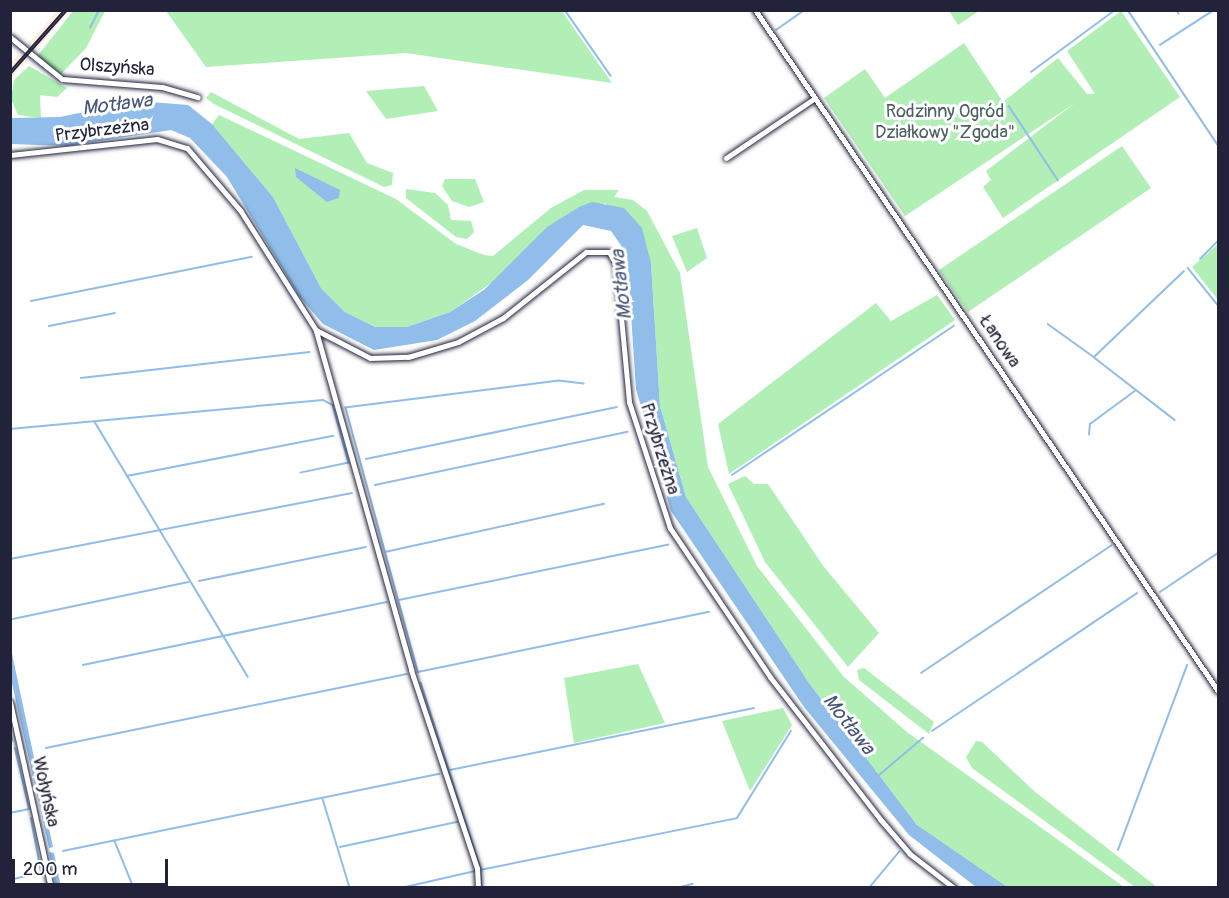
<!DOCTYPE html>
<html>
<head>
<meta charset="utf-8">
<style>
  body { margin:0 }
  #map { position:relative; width:1229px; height:898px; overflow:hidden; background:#fff; font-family:Pangolin,sans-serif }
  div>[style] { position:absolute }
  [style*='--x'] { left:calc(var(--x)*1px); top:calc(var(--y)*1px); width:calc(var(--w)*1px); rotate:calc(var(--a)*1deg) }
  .built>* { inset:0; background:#fcefe4 }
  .green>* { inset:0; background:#b1efb6 }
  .water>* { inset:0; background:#90bdea }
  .stream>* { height:1.5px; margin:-0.75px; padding:0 0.75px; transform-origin:0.75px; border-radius:0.75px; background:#90bdea }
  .roads { filter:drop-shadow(0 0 2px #22223b) drop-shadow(0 0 2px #22223b) }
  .minor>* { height:5px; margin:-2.5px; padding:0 2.5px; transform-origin:2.5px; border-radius:2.5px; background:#fff }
  .rail>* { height:4px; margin-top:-2px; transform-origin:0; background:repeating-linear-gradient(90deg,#fff 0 4.5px,#22223b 0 9px); box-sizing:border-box; border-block:2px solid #22223b }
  span { translate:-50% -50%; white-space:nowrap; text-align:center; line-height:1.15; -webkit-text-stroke:6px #fff; paint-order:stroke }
  .street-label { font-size:18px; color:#22223b }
  .park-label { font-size:18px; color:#4d6060 }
  .water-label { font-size:20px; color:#485878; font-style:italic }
  .frame { position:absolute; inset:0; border:12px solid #22223b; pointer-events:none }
  .scale { position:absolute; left:12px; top:859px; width:156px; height:27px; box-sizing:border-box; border:3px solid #22223b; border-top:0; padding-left:8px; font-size:18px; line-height:21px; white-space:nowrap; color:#22223b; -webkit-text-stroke:4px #fff; paint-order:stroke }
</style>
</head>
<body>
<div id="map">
  <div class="built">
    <div style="clip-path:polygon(57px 11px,69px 11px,33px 54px,26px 46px)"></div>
    <div style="clip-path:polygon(21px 53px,28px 61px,11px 77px,11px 62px)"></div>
  </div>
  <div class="green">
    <div style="clip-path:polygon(73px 11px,105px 11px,86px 48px,61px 74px,36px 58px)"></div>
    <div style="clip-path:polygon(166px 11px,562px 11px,612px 83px,406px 53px,206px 67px)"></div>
    <div style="clip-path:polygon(949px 11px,979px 11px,958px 25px)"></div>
    <div style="clip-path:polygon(1121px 11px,1180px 97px,1003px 218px,983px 187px,991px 180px,986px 171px,1075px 103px,905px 216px,824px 98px,865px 69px,885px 98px,964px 43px,1003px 102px,1058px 58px,1087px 94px,1095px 94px,1067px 51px)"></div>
    <div style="clip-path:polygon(29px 66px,67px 88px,57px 97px,40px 95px,41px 118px,18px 115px,11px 99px,14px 80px)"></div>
    <div style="clip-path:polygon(424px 86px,438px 111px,386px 119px,366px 91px)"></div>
    <div style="clip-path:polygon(211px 92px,299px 139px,349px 133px,367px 163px,393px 173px,392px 185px,384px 187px,214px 104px,206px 98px)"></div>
    <div style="clip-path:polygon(219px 115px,396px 199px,456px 244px,484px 255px,493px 256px,551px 208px,584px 190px,619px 190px,614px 197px,633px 200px,647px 211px,680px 273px,708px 467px,757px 566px,844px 677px,907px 732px,1124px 887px,1007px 887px,963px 861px,917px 825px,809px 683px,686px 497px,660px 406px,651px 263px,605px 203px,450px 312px,407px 327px,375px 327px,345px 312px,321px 288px,273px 197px,212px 124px)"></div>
    <div style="clip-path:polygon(1122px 146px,1151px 188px,968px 312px,939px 270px)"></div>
    <div style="clip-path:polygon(445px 179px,475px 179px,484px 202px,469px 207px,452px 201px,442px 186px)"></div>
    <div style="clip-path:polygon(406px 189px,435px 193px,448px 205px,451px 220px,471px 221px,474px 232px,467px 239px,456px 237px,406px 198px)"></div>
    <div style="clip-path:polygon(697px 228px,707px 258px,687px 272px,672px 236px)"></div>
    <div style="clip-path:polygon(1218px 244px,1218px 300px,1192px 267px)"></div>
    <div style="clip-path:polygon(937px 295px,955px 320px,729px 474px,718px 424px,876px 303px,891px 321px)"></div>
    <div style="clip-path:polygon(745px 476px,754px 484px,768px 484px,824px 567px,879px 633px,848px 667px,765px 562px,728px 484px)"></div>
    <div style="clip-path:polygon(638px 664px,665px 723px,574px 743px,564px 678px)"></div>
    <div style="clip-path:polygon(864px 668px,934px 722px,929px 734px,859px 680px,857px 670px)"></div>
    <div style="clip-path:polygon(783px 708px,792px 725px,750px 791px,722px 721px)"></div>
    <div style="clip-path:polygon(976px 741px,982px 742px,1034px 791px,1157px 887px,1135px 887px,972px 768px,966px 757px)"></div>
  </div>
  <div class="water">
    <div style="clip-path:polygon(137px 101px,188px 105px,212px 124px,273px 197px,321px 288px,345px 312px,375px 327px,407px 327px,450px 312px,485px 289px,547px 227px,579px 207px,592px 202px,624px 208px,642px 228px,651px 263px,660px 406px,686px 497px,809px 683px,917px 825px,1007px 887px,976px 887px,909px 835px,804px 707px,671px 511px,636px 389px,627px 254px,611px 231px,583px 225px,528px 280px,475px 321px,437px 340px,374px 350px,323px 324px,299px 296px,227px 177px,190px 138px,171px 130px,67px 146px,11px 144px,11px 118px,60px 117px)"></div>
    <div style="clip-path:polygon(295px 168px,340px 190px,339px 198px,327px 202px,296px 177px)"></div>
    <div style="clip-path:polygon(11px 649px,53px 847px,49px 848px,11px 679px)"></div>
    <div style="clip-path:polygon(49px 852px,54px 853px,61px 887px,56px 887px)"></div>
  </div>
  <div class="stream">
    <div style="--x:565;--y:10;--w:80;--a:55.1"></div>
    <div style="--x:1128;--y:10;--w:162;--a:56.3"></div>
    <div style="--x:1177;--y:10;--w:4;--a:63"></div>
    <div style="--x:90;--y:28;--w:20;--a:-63"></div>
    <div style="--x:776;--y:30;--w:35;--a:-35"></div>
    <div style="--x:1160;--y:45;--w:64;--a:-32.9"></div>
    <div style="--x:1031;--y:72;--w:104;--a:-36.4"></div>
    <div style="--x:1009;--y:106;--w:89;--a:56.5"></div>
    <div style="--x:1200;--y:259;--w:25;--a:-45"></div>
    <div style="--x:1188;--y:268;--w:48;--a:51"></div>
    <div style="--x:31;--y:301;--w:225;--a:-11.3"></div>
    <div style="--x:1048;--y:324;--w:57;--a:35.7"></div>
    <div style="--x:1094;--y:357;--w:124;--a:-43.7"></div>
    <div style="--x:49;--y:326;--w:67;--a:-11.1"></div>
    <div style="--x:1095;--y:358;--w:101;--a:37.8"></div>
    <div style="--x:81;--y:378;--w:230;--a:-6.5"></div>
    <div style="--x:584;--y:384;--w:25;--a:-173"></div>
    <div style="--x:559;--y:381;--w:215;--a:172.8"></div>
    <div style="--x:346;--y:408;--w:274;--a:74.7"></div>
    <div style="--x:418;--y:672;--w:297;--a:-11.7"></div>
    <div style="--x:95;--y:422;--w:297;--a:59"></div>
    <div style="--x:10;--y:429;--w:314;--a:-5.3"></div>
    <div style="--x:323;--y:400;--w:11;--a:27"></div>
    <div style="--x:333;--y:405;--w:60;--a:74.6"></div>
    <div style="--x:349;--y:463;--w:49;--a:168.2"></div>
    <div style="--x:1089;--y:435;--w:11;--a:-85"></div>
    <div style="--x:1090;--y:424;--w:56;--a:-36.3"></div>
    <div style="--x:366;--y:459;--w:256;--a:-11.7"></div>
    <div style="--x:732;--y:475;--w:267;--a:-33.9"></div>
    <div style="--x:127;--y:476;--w:210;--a:-11"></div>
    <div style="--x:375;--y:485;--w:258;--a:-11.9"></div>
    <div style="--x:385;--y:552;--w:224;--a:-12.4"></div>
    <div style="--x:10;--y:559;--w:348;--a:-10.9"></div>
    <div style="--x:199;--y:581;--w:170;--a:-11.5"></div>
    <div style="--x:1160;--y:592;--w:70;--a:-33.9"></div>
    <div style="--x:399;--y:600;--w:275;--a:-11.6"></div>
    <div style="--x:13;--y:619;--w:179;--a:-11.9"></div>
    <div style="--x:83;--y:665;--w:310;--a:-11.7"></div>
    <div style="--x:921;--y:673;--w:229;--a:-33.8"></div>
    <div style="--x:421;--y:683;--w:195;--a:72.1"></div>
    <div style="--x:481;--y:869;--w:19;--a:87"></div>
    <div style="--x:10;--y:729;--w:12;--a:76"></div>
    <div style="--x:932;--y:731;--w:247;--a:-33.9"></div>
    <div style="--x:46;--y:748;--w:368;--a:-11.6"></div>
    <div style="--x:450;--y:770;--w:310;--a:-11.5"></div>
    <div style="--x:878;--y:776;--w:59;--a:-40.2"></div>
    <div style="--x:323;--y:799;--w:93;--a:73.1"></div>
    <div style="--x:10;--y:813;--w:19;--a:-12"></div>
    <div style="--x:29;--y:809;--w:62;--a:-103.1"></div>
    <div style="--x:115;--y:841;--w:51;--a:68"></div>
    <div style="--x:340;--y:847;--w:120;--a:-12.1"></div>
    <div style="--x:1118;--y:850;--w:197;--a:-69.5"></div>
    <div style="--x:63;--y:851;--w:384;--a:-11.6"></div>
    <div style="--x:480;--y:870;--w:262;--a:-11.4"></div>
    <div style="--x:737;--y:818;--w:102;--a:-58.2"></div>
    <div style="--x:10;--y:880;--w:32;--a:-14"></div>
    <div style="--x:41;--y:872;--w:54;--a:-100.7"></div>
    <div style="--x:401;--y:888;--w:77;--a:-12.8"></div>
    <div style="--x:677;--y:888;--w:16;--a:-15"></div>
    <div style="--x:869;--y:888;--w:47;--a:-50.2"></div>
  </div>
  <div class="roads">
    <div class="minor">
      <div style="--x:755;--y:10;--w:823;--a:55.79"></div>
      <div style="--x:10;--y:37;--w:67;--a:38.9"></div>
      <div style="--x:62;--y:79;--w:100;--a:4.6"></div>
      <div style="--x:162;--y:87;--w:37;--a:16"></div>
      <div style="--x:10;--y:155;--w:148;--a:-6.2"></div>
      <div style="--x:157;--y:139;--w:31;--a:17"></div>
      <div style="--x:187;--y:148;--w:82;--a:49.5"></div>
      <div style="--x:240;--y:210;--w:142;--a:57.7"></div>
      <div style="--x:316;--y:330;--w:61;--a:27.4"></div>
      <div style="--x:370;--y:358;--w:38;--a:-2"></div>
      <div style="--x:408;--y:357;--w:52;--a:-16.7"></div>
      <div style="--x:458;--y:342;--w:51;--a:-28.1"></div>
      <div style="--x:503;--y:318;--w:106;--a:-38.5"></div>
      <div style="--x:586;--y:252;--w:23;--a:0"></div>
      <div style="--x:609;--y:252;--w:14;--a:60"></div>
      <div style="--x:616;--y:264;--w:139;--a:84.6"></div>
      <div style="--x:629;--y:402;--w:133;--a:72"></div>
      <div style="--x:670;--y:528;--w:179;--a:56.1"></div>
      <div style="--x:770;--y:677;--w:180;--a:52.2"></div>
      <div style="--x:880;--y:819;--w:46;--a:49.4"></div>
      <div style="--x:910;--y:854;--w:56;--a:37.7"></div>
      <div style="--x:726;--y:158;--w:107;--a:-34"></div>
      <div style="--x:316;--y:331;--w:352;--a:74.3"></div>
      <div style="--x:411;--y:670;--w:209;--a:71.6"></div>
      <div style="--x:477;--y:868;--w:20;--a:87"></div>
      <div style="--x:10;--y:702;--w:190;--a:77.6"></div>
    </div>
  </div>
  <div class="rail">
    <div style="--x:10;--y:73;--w:84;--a:-48.4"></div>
  </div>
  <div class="street-label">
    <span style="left:117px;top:68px;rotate:4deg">Olszyńska</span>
    <span style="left:102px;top:131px;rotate:-7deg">Przybrzeżna</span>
    <span style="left:999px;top:342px;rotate:56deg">Łanowa</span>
    <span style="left:659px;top:449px;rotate:73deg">Przybrzeżna</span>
    <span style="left:45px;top:792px;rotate:78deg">Wołyńska</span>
  </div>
  <div class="park-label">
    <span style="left:945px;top:123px">Rodzinny Ogród<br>Działkowy "Zgoda"</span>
  </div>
  <div class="water-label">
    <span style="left:117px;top:104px;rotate:-7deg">Motława</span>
    <span style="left:621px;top:285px;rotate:-96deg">Motława</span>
    <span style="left:849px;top:724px;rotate:52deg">Motława</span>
  </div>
  <div class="frame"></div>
  <div class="scale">200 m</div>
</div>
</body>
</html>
